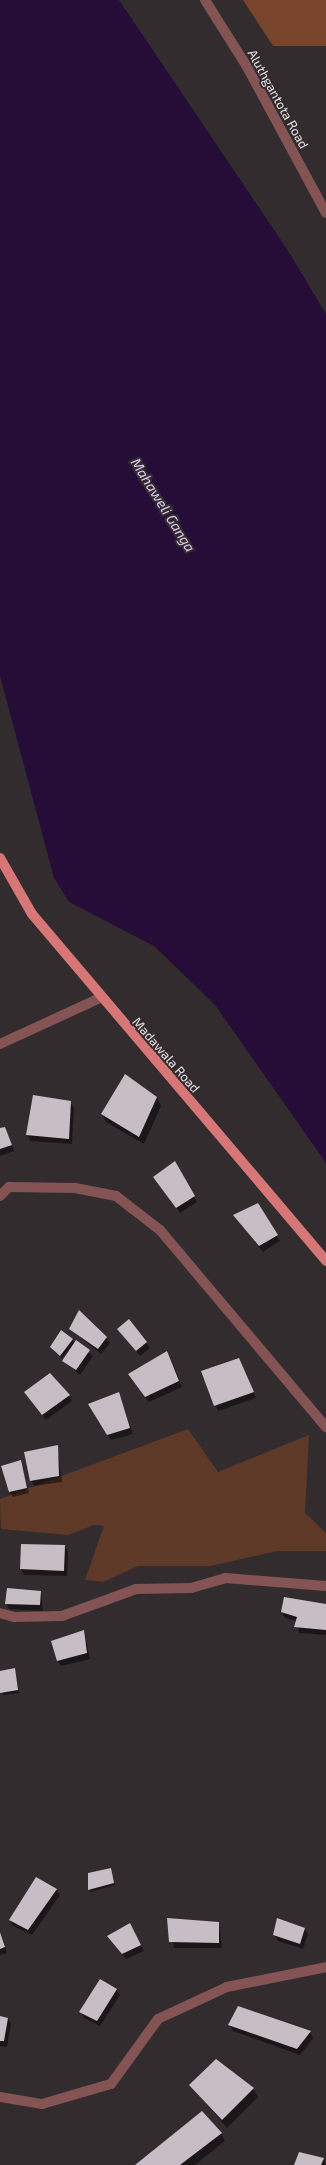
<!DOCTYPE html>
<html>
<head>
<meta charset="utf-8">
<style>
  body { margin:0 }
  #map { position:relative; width:326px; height:2165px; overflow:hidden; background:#332c2e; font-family:"Exo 2",sans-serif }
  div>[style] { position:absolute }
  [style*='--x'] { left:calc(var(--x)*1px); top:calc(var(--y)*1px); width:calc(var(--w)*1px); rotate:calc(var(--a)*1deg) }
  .green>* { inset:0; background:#5f3927 }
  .forest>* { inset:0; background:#79442c }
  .water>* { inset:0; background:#260d38 }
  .shadow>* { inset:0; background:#0007 }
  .building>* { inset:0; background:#c6bec4 }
  .minor>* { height:10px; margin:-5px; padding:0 5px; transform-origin:5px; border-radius:5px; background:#835453 }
  .tertiary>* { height:10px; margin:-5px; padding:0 5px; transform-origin:5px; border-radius:5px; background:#835453 }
  .primary>* { height:10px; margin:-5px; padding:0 5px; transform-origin:5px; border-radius:5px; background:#d67676 }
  span { translate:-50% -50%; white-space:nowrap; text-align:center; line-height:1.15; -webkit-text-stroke:4px #332c2e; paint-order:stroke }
  .street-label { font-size:13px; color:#e6e1e2 }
  .water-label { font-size:14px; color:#e3cbf9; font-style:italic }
</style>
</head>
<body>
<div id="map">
  <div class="green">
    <div style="clip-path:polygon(188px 1429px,218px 1472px,309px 1435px,305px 1513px,326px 1533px,326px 1551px,278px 1551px,210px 1566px,138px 1566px,103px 1582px,85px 1580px,104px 1526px,94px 1525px,68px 1535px,1px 1529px,0 1499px)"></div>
  </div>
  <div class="forest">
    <div style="clip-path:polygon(243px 0,326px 0,326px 46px,273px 46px)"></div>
  </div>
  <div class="water">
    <div style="clip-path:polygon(0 0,119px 0,287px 249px,326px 314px,326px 1163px,215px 1005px,154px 946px,69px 902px,54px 878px,0 676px)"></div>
  </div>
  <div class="shadow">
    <div style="clip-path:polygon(157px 1097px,161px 1106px,144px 1144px,106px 1122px,102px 1114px)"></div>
    <div style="clip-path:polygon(70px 1102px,74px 1108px,72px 1144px,30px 1141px,27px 1135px)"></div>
    <div style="clip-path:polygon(0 1129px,8px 1134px,14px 1151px,0 1156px)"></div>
    <div style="clip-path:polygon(174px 1162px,197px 1202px,180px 1213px,154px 1177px)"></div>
    <div style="clip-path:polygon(257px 1204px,280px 1241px,263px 1252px,238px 1221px)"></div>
    <div style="clip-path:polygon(129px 1320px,150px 1348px,140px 1356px,118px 1329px)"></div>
    <div style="clip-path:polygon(70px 1329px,106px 1337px,110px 1343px,101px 1354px)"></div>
    <div style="clip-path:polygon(72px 1340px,93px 1356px,80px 1375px,64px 1361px,74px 1345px,62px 1358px,53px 1350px)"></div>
    <div style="clip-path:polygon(170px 1358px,182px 1387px,149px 1402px,132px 1380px)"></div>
    <div style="clip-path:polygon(242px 1365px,256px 1398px,218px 1411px,202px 1372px)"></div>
    <div style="clip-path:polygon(25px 1393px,69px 1396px,72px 1401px,46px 1420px)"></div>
    <div style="clip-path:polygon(118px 1393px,133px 1434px,111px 1440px,90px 1405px)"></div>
    <div style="clip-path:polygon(57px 1446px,62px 1482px,34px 1486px,31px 1480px)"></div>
    <div style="clip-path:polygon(20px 1461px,29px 1493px,13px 1497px,9px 1491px)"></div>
    <div style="clip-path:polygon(22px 1545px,65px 1546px,68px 1552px,67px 1576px,24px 1575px,21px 1569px)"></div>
    <div style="clip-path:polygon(41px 1592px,43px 1611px,9px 1609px,6px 1603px)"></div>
    <div style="clip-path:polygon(326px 1605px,326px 1635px,299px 1633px,297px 1621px,285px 1618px,282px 1612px)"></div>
    <div style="clip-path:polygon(84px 1631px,90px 1659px,61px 1666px,58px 1661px)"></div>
    <div style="clip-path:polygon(14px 1669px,19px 1693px,3px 1695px,0 1672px)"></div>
    <div style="clip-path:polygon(110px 1870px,115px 1885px,90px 1892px,89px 1874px)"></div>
    <div style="clip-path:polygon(56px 1890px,60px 1895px,32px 1935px,13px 1926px,10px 1920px)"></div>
    <div style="clip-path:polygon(168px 1919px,219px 1923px,222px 1948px,174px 1948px)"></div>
    <div style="clip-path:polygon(304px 1928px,308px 1934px,303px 1949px,278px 1941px,274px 1935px)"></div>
    <div style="clip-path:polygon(0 1930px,7px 1953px,0 1955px)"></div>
    <div style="clip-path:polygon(133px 1930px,144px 1951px,126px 1959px,108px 1936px)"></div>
    <div style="clip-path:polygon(116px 1989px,120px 1995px,100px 2026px,84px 2018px,81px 2012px)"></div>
    <div style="clip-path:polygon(239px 2007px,310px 2032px,313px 2038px,300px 2055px,233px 2031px,230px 2025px)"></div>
    <div style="clip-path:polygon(0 2017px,8px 2018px,11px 2024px,7px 2047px,0 2046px)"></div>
    <div style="clip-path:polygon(191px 2085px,253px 2089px,258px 2097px,227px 2128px)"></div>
    <div style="clip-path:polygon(221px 2133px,225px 2141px,195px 2165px,136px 2165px)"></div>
    <div style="clip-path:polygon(323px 2159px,326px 2165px,295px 2165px)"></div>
  </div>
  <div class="building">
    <div style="clip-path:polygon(125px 1074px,157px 1097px,139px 1137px,101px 1114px)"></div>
    <div style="clip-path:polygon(33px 1095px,71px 1101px,69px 1139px,26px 1135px)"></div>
    <div style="clip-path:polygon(5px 1127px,12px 1145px,0 1149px,0 1128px)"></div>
    <div style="clip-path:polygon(175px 1161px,195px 1196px,176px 1208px,153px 1177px)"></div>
    <div style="clip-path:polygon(258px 1203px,278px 1235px,259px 1246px,233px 1215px)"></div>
    <div style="clip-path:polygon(79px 1310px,107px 1337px,98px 1349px,69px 1329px)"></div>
    <div style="clip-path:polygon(129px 1319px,147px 1342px,136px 1351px,117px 1329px)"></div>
    <div style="clip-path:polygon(61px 1330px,73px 1339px,60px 1356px,50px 1347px)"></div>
    <div style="clip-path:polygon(76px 1340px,90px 1350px,76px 1370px,62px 1361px)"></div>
    <div style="clip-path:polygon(167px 1351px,179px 1381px,145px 1397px,128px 1374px)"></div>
    <div style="clip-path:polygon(239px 1358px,254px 1392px,214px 1406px,201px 1371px)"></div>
    <div style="clip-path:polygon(50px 1373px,70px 1395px,42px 1415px,24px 1392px)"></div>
    <div style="clip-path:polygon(119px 1392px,130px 1428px,107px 1435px,88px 1404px)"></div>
    <div style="clip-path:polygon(58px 1445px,59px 1476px,30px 1481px,24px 1452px)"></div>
    <div style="clip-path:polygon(21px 1460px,27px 1488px,9px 1492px,1px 1466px)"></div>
    <div style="clip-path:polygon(21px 1544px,65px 1545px,64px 1571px,20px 1569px)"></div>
    <div style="clip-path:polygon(7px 1588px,41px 1591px,40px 1605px,5px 1604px)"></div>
    <div style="clip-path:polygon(284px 1597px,326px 1604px,326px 1630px,294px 1627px,297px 1617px,281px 1612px)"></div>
    <div style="clip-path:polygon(84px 1630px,87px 1653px,57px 1661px,51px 1641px)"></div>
    <div style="clip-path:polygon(15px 1668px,18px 1690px,0 1693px,0 1671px)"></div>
    <div style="clip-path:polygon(111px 1868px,114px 1883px,88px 1890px,88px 1873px)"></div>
    <div style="clip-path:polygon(36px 1877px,57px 1889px,28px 1930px,9px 1920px)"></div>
    <div style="clip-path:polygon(167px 1918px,219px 1922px,219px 1943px,169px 1942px)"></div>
    <div style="clip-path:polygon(277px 1918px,305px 1928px,300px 1944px,273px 1935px)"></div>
    <div style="clip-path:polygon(130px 1923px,141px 1945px,122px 1954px,107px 1936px)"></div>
    <div style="clip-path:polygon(0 1932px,5px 1947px,0 1949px)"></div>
    <div style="clip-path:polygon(100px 1979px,117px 1989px,97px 2021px,79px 2012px)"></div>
    <div style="clip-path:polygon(238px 2006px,311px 2031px,297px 2049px,228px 2025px)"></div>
    <div style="clip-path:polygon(0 2016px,8px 2018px,4px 2041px,0 2041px)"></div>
    <div style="clip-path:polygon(216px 2059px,254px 2088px,222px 2120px,189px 2085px)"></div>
    <div style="clip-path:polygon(202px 2111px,222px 2133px,180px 2165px,135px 2165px)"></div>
    <div style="clip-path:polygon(299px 2152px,324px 2158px,321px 2165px,294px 2165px)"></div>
  </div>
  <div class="minor">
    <div style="--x:0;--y:1196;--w:13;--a:-45"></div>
    <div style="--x:9;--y:1187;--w:66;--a:0.9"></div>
    <div style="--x:75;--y:1188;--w:42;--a:11"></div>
    <div style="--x:116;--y:1196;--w:56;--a:37.7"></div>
    <div style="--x:160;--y:1230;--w:258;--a:49.9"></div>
    <div style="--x:0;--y:1613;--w:15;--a:16"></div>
    <div style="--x:14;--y:1617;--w:48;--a:-1.2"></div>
    <div style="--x:62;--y:1616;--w:79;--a:-20"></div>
    <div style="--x:136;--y:1589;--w:55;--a:-1"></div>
    <div style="--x:191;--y:1588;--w:35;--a:-16"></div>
    <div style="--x:225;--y:1578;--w:101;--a:4.5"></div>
    <div style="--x:0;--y:2097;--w:43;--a:9.5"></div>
    <div style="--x:42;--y:2104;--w:72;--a:-16.2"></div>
    <div style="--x:111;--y:2084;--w:80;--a:-54.1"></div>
    <div style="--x:158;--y:2019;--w:76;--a:-24.9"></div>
    <div style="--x:227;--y:1987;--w:101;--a:-11.4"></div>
  </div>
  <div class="tertiary">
    <div style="--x:205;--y:0;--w:77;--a:57.8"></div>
    <div style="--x:246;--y:65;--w:168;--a:61.6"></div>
    <div style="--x:0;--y:1044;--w:110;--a:-24.7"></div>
  </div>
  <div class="primary">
    <div style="--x:0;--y:858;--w:64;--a:60.3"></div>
    <div style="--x:32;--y:914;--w:455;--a:49.7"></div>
  </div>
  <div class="street-label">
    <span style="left:278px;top:99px;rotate:61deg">Aluthgantota Road</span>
    <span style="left:166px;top:1055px;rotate:49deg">Madawala Road</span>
  </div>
  <div class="water-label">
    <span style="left:163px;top:505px;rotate:58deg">Mahaweli Ganga</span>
  </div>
</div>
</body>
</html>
